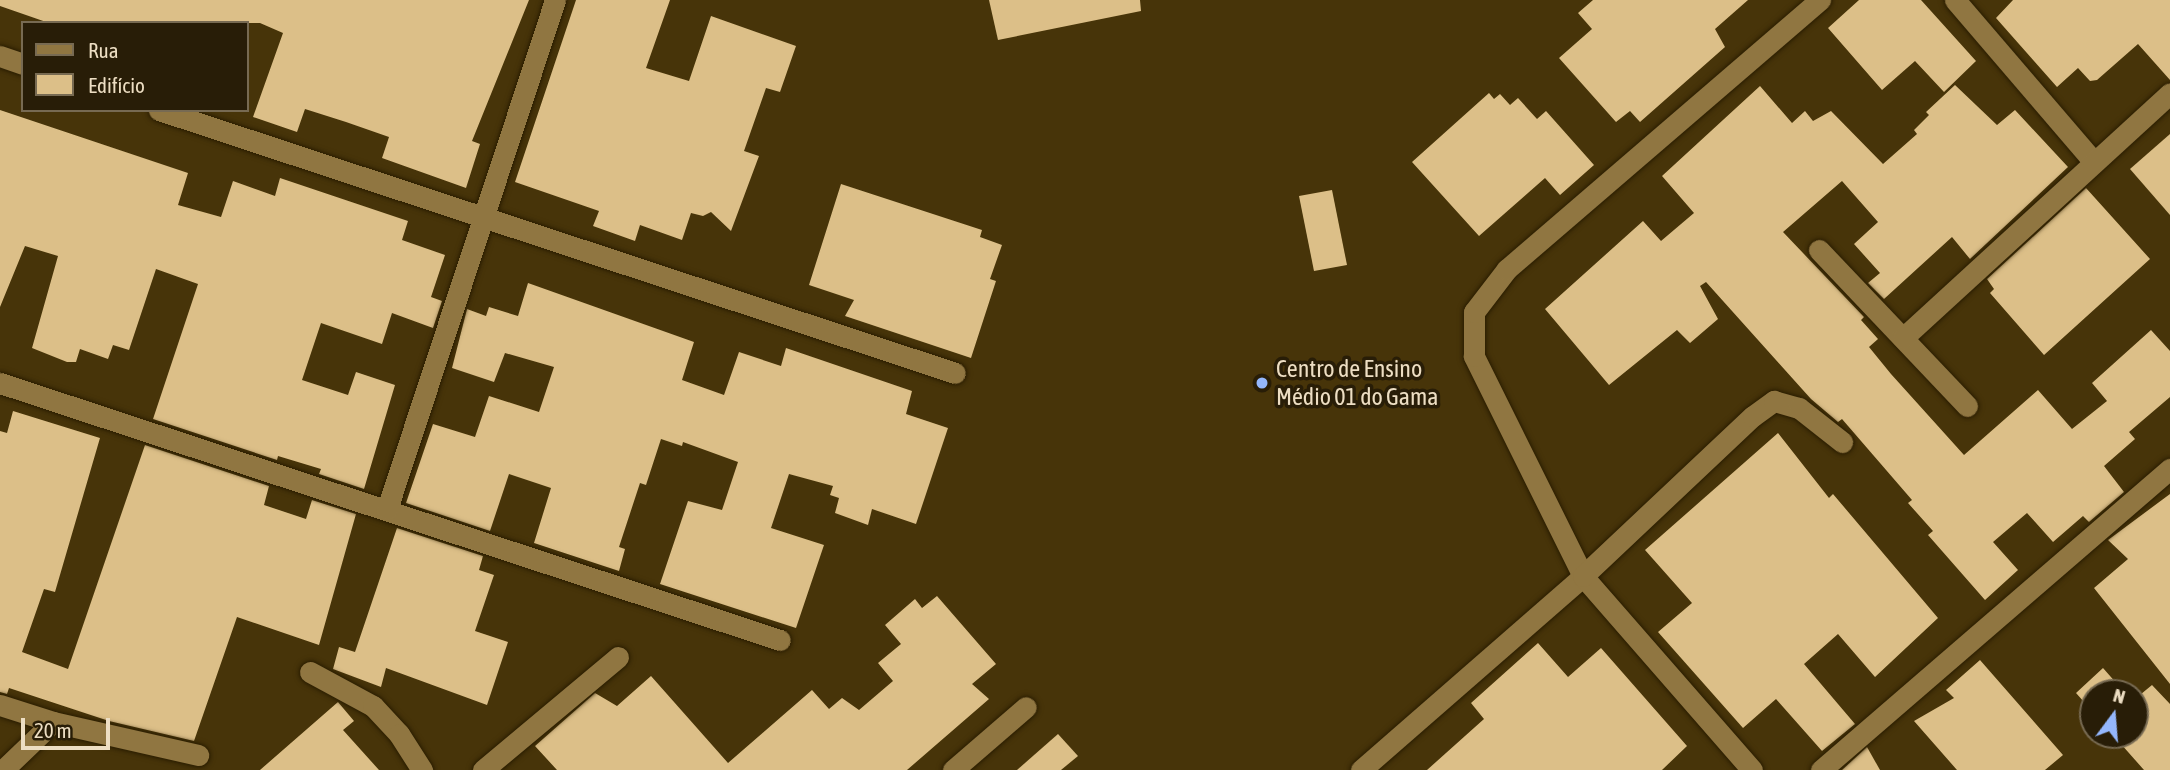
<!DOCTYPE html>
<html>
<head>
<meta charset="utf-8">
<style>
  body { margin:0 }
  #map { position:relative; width:2170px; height:770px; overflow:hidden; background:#473409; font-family:"Asap Condensed",sans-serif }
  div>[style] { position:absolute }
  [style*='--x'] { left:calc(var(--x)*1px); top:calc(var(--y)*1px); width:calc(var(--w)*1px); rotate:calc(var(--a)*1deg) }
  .building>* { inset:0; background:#dcbf88 }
  .roads { filter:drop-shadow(0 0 2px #2a1d01) drop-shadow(0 0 2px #2a1d01) }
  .minor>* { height:21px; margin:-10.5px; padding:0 10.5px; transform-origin:10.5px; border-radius:10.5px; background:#907641 }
  .dots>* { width:19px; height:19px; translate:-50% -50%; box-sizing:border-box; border:4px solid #281d07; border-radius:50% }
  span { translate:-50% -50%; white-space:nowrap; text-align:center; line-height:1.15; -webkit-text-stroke:7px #281d07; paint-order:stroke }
  .poi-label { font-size:24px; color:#eddec3 }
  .left { translate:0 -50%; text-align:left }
  .legend { position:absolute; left:21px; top:21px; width:228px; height:91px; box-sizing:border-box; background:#281d07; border:2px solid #776a52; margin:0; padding:9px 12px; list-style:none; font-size:21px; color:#eddec3 }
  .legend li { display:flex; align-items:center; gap:14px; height:35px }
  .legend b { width:35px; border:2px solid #776a52 }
  .north { position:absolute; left:2079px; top:679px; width:70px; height:70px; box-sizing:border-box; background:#281d07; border:2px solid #776a52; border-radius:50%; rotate:16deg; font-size:19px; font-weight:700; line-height:28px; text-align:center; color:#eddec3 }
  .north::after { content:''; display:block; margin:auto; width:24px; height:32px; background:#94b7fd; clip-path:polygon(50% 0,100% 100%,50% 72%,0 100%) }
  .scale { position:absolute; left:21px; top:718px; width:89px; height:32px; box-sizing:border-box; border:4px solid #eddec3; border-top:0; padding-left:9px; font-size:21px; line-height:24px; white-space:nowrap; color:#eddec3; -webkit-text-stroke:5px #281d07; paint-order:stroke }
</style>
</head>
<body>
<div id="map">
  <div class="building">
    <div style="clip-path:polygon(0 0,529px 0,472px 141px,480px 144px,466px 188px,382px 158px,389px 137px,346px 122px,305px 109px,297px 132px,253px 117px,283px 33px,260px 23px,49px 23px,0 6px)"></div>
    <div style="clip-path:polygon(576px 0,670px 0,646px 68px,689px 81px,711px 16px,796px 46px,780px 92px,766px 88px,744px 151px,759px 156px,731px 231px,711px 212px,703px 216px,691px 213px,682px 240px,640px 225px,635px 241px,593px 226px,599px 211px,515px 182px)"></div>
    <div style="clip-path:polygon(989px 0,1140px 0,1141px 11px,998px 40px)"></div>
    <div style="clip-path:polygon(1593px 0,1748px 0,1715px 29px,1725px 47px,1640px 122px,1630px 111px,1616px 122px,1559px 58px,1592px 29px,1578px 13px)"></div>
    <div style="clip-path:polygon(1859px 0,1921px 0,1976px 61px,1944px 92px,1915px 61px,1882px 90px,1828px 28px)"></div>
    <div style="clip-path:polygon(2013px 0,2170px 0,2170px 80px,2138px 44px,2097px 80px,2090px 81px,2078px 68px,2057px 87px,1996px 18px)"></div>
    <div style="clip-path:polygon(1955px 85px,1997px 125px,2015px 110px,2068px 167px,1970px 259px,1952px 237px,1884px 299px,1868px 283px,1880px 273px,1854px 244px,1878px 222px,1842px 181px,1783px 232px,1864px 317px,1861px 320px,1878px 339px,1869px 347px,1891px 374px,1964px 455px,2038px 390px,2072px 429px,2107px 401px,2092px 383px,2151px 330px,2170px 351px,2170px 397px,2129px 432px,2135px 439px,2104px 466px,2124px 492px,2089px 522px,2083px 516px,2053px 542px,2027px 513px,1993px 542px,2018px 570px,1985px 600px,1928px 535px,1933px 531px,1908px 503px,1912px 500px,1842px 419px,1838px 422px,1811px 399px,1706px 282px,1700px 286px,1718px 319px,1690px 343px,1677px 330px,1609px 385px,1545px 309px,1643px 221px,1661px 241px,1694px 213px,1662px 176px,1760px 86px,1792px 123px,1805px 111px,1813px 121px,1831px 111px,1883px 164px,1917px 134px,1914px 130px,1929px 115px,1926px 112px)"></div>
    <div style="clip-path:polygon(1489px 93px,1494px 99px,1500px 94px,1510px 105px,1518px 98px,1537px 119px,1546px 111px,1594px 165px,1560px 195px,1545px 178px,1479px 236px,1412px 162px)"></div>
    <div style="clip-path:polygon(0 110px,188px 173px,178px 205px,221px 217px,233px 181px,275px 196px,280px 178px,408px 221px,402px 240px,445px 255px,431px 297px,442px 301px,433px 328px,392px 313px,382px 344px,321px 323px,302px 380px,348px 395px,356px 372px,395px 385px,364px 489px,319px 474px,321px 469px,278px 456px,277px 460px,153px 419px,198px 284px,156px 269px,129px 350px,113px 345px,108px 359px,80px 349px,76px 362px,67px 362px,32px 348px,58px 256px,25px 246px,0 307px)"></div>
    <div style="clip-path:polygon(2170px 134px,2170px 215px,2130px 169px)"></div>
    <div style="clip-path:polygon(841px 184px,982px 230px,980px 237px,1002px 245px,990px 279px,996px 281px,971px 358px,845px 316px,854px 300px,809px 285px)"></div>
    <div style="clip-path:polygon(2086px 188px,2150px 259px,2044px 355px,1990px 293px,1994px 289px,1987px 279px)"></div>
    <div style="clip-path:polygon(1332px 190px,1347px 265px,1314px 271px,1299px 196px)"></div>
    <div style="clip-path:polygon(528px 283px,694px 342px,682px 380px,724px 395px,739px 352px,781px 366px,786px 348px,912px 391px,906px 414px,948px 428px,916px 524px,872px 509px,868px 525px,835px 513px,839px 498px,830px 495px,833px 486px,789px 474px,771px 528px,824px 545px,796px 628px,660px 584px,688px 501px,722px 510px,738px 462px,683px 442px,682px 446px,661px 439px,646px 485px,640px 483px,619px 547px,625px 549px,619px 571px,534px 543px,551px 488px,509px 474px,490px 531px,406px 503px,433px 424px,475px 437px,489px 396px,539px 412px,554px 367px,505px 353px,494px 382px,452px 368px,467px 309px,486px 316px,489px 307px,518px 316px)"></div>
    <div style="clip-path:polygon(13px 411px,100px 438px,55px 592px,44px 589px,22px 652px,68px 669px,145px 445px,269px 486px,264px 505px,306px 519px,312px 500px,356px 514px,319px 645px,237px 617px,194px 741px,109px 721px,9px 688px,7px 694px,0 692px,0 431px,7px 433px)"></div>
    <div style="clip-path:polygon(1778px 433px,1829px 498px,1833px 494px,1938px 618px,1875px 677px,1838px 634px,1804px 664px,1855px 724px,1822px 751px,1776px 699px,1743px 728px,1658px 632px,1692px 603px,1645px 550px)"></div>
    <div style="clip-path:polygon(2170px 494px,2170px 684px,2094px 588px,2128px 559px,2108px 540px)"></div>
    <div style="clip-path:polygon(397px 528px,483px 556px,479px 570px,494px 575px,475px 631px,508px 642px,487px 705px,386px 668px,381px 687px,333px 669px,339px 647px,355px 652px)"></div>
    <div style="clip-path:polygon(937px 596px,996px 664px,972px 684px,989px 699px,907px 770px,557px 770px,535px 746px,595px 693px,617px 706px,651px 676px,728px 763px,812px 690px,829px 709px,842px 698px,859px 710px,893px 681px,878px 663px,901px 644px,885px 625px,915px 599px,922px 608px)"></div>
    <div style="clip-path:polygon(1538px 643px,1568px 677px,1601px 648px,1687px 746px,1662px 770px,1427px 770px,1484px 719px,1471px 703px)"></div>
    <div style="clip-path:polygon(1980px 660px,2063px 755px,2045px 770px,1957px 770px,1914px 721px,1954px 698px,1946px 690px)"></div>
    <div style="clip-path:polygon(2103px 668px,2125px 693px,2093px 693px,2093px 712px,2076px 693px)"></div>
    <div style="clip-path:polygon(2152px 685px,2170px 704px,2170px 770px,2144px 770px,2113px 735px,2135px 735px,2135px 699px)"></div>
    <div style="clip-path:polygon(338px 702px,354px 721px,343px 730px,379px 770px,260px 770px)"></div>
    <div style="clip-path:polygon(1058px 734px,1078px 756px,1061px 770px,1017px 770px)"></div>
    <div style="clip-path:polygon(1867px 747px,1880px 770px,1842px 770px)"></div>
  </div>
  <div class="roads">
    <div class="minor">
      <div style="--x:1955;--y:0;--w:213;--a:49.4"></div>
      <div style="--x:0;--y:56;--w:24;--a:19"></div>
      <div style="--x:159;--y:110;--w:838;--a:18.28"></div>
      <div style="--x:1819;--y:250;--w:215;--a:46.5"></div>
      <div style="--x:1903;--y:338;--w:362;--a:-42.5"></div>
      <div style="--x:0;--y:383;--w:821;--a:18.24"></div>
      <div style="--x:387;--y:509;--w:536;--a:-71.73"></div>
      <div style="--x:310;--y:672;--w:72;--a:28.4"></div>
      <div style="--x:373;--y:706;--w:38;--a:47"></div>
      <div style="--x:399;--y:734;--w:43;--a:57.4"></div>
      <div style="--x:0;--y:705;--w:56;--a:17.8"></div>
      <div style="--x:53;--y:722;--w:149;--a:12.8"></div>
      <div style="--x:3;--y:770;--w:69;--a:-43.8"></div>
      <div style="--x:483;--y:770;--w:176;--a:-39.9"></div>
      <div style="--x:953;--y:770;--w:96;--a:-40.8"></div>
      <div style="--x:1361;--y:770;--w:295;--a:-41.1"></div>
      <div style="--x:1583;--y:576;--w:246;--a:-116.4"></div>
      <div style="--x:1474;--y:356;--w:44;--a:-90"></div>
      <div style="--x:1474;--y:312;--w:54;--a:-52.5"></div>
      <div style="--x:1507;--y:269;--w:413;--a:-40.7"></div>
      <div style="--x:1752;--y:770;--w:257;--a:-131.1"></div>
      <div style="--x:1583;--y:576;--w:233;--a:-43.3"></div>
      <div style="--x:1753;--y:416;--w:26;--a:-36"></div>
      <div style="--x:1774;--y:401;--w:26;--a:16"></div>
      <div style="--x:1799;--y:408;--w:55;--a:38.3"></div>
      <div style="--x:1821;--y:770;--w:461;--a:-40.8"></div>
    </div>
  </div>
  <div class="dots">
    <div style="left:1262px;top:383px;background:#94b7fd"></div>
  </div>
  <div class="poi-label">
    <span class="left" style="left:1276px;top:383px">Centro de Ensino<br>Médio 01 do Gama</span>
  </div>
  <ul class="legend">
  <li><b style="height:9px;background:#907641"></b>Rua</li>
  <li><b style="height:19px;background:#dcbf88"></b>Edifício</li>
  </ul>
  <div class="north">N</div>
  <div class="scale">20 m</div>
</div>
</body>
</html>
